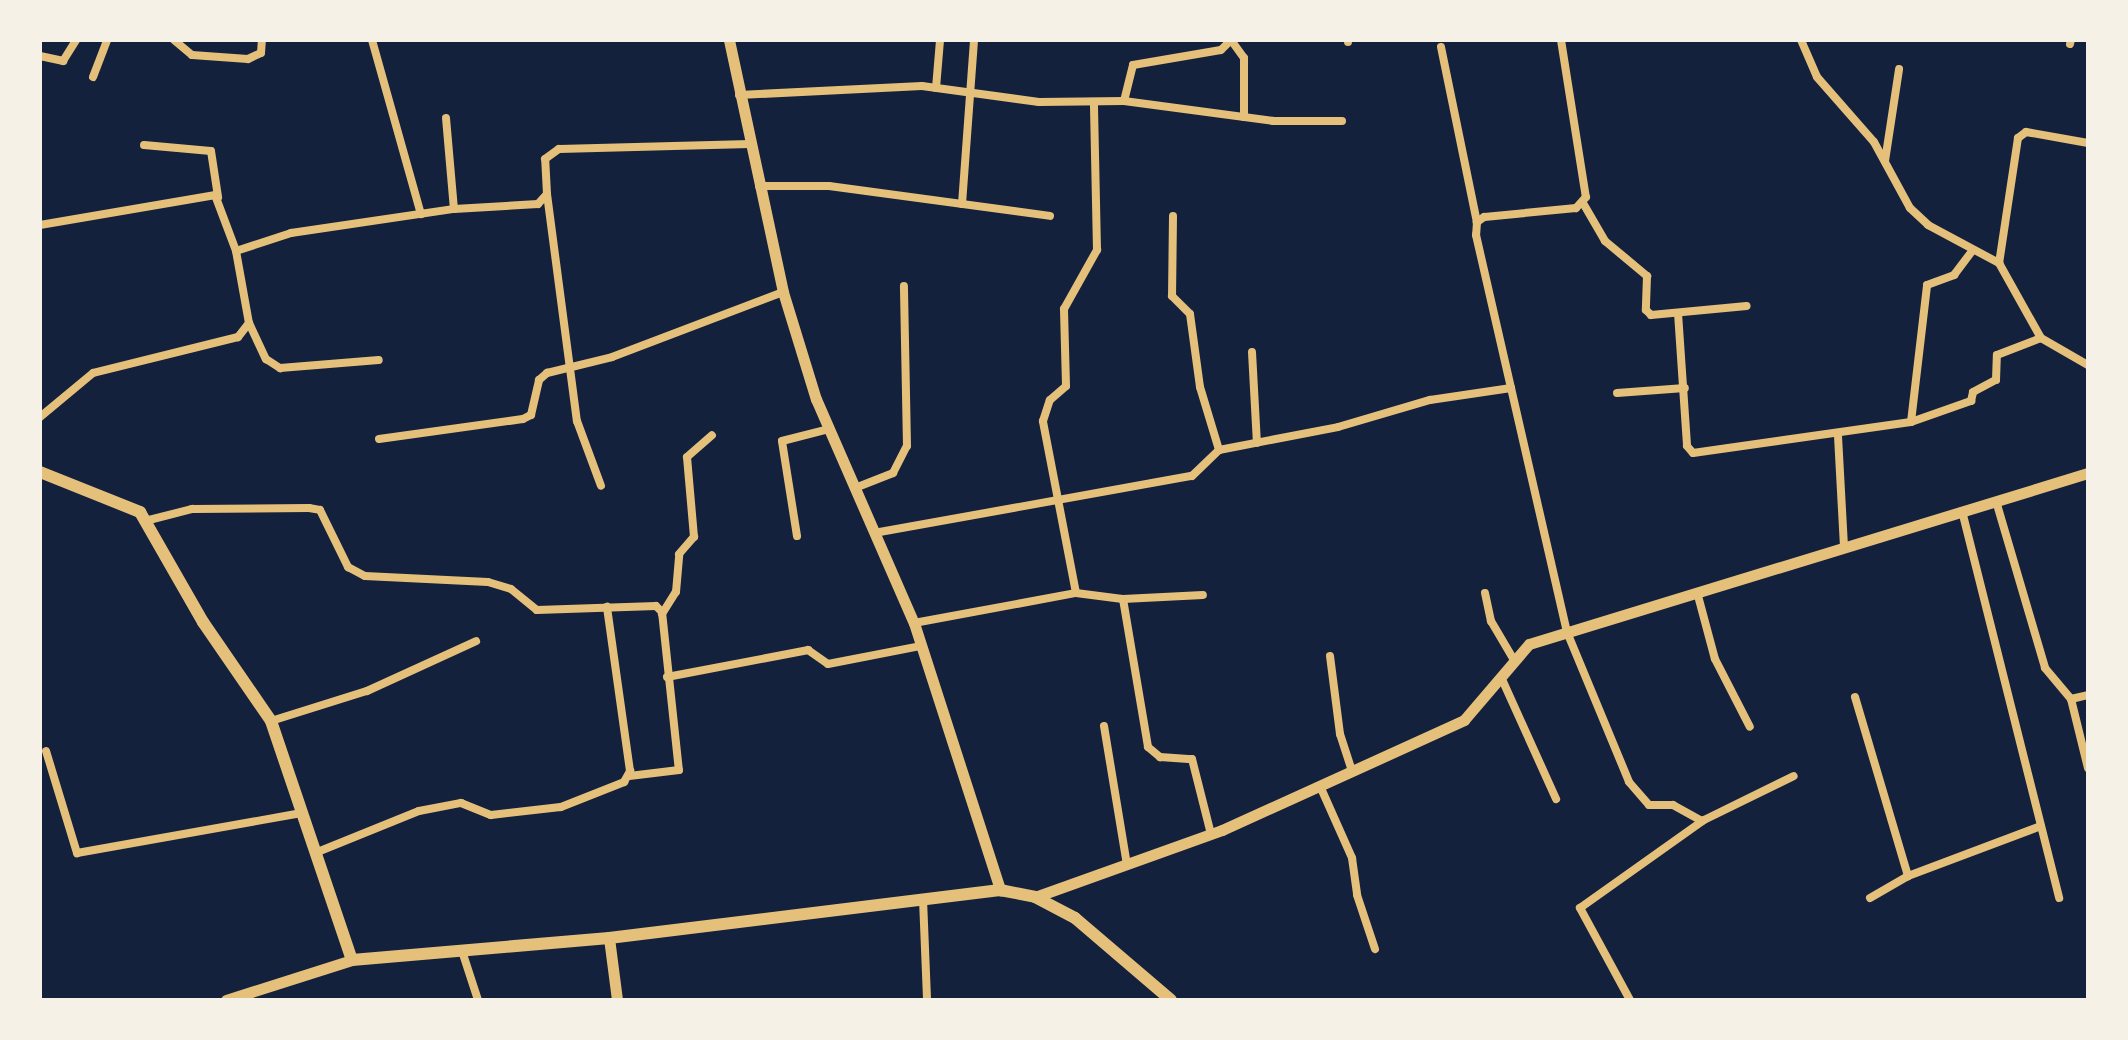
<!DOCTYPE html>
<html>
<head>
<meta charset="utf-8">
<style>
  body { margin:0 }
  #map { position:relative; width:2128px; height:1040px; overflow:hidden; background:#14213d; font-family:"Source Serif 4",serif }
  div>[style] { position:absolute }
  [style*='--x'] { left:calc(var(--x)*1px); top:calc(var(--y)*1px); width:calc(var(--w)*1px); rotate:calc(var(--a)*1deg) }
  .minor>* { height:8px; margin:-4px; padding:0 4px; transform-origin:4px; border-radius:4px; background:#e5c07b }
  .tertiary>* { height:11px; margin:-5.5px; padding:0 5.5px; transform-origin:5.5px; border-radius:5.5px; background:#e5c07b }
  .secondary>* { height:12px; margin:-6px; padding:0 6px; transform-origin:6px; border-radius:6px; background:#e5c07b }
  span { translate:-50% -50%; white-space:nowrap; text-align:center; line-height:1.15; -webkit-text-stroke:6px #f6f1e7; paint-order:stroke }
  .frame { position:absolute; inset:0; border:42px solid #f6f1e7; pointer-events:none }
</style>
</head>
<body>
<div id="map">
  <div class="minor">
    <div style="--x:174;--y:40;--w:23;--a:40"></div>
    <div style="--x:192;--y:55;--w:56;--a:4.1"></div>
    <div style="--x:248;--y:59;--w:14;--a:-25"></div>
    <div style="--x:261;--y:53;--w:13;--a:-86"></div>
    <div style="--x:372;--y:40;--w:181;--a:74.3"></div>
    <div style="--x:1231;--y:40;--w:22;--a:54"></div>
    <div style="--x:1244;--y:58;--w:59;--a:90"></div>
    <div style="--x:1348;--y:40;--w:2;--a:90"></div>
    <div style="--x:1561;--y:40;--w:159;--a:81"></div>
    <div style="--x:1586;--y:197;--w:15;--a:132"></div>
    <div style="--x:1576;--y:208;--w:92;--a:174.4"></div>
    <div style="--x:1484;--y:217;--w:9;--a:144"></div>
    <div style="--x:1477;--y:222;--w:13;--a:94"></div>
    <div style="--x:1476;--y:235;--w:407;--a:77.1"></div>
    <div style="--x:1567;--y:632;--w:162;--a:67.5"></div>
    <div style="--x:1629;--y:782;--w:30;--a:49"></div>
    <div style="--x:1649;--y:805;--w:24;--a:0"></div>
    <div style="--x:1673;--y:805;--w:33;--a:29"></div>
    <div style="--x:1702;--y:821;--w:102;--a:-26.1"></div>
    <div style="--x:1801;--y:40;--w:40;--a:66.6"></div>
    <div style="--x:1817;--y:77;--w:86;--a:48.8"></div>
    <div style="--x:1874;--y:142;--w:75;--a:61.4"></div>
    <div style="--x:1910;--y:208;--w:25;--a:43"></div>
    <div style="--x:1928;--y:225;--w:81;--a:28.2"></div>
    <div style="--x:2070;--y:44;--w:4;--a:-76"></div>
    <div style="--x:1441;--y:47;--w:179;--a:78.4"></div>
    <div style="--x:40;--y:56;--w:24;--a:12"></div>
    <div style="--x:63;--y:61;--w:25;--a:-58"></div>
    <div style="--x:93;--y:77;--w:40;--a:-69"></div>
    <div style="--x:936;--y:88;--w:48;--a:-85.2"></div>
    <div style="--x:739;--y:95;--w:183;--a:-2.8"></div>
    <div style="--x:922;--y:86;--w:118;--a:7.8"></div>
    <div style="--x:1039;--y:102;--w:85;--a:-0.7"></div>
    <div style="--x:1124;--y:101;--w:150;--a:7.6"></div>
    <div style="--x:1273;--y:121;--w:69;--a:0"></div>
    <div style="--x:1124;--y:101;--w:37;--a:-76"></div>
    <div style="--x:1133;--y:65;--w:89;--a:-9.7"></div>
    <div style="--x:1221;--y:50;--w:14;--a:-45"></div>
    <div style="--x:446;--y:118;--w:91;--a:85"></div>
    <div style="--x:2088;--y:143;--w:63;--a:-169.9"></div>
    <div style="--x:2026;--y:132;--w:10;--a:143"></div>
    <div style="--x:2018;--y:138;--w:126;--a:98.6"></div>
    <div style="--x:1999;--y:263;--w:86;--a:60.8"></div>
    <div style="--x:2041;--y:338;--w:54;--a:29.9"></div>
    <div style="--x:144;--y:145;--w:67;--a:5.1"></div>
    <div style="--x:211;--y:151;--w:47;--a:81.3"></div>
    <div style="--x:1885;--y:161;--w:93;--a:-81.3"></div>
    <div style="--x:759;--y:186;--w:70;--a:0"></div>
    <div style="--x:829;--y:186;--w:223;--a:7.7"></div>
    <div style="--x:547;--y:194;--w:229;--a:82.5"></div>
    <div style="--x:577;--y:421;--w:69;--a:69.7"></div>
    <div style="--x:1583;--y:203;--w:44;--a:59.9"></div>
    <div style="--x:1605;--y:241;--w:55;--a:39.8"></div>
    <div style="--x:1647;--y:276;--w:34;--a:92"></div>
    <div style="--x:1646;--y:310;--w:7;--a:45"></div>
    <div style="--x:1651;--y:315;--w:96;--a:-5.4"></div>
    <div style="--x:962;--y:204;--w:164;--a:-85.8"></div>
    <div style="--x:1173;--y:216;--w:80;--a:90.7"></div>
    <div style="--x:1172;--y:296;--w:25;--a:45"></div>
    <div style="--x:1190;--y:314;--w:74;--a:82.2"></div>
    <div style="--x:1200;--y:387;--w:66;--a:73.2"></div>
    <div style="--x:40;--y:225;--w:178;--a:-9.7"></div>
    <div style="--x:215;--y:195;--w:60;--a:69.4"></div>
    <div style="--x:236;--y:251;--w:73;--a:79.8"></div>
    <div style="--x:249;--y:323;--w:18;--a:128"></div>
    <div style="--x:238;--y:337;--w:149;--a:166.1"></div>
    <div style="--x:93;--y:373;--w:69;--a:140.3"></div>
    <div style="--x:236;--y:251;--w:58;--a:-18.1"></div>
    <div style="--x:291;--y:233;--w:165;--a:-8.4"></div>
    <div style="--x:454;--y:209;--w:84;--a:-3.4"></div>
    <div style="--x:538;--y:204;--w:13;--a:-48"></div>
    <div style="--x:547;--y:194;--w:35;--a:-93"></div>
    <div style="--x:545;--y:159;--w:17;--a:-36"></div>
    <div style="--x:559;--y:149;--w:191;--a:-1.5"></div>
    <div style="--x:1678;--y:313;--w:133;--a:86.1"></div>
    <div style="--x:1687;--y:446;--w:9;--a:49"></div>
    <div style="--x:1693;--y:453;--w:220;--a:-8.1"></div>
    <div style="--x:1911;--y:422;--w:64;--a:-19.3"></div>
    <div style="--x:1971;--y:401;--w:9;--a:-77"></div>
    <div style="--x:1973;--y:392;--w:26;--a:-28"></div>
    <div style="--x:1996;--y:380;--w:25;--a:-88"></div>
    <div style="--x:1997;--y:355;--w:47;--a:-21.1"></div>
    <div style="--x:249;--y:323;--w:40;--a:65"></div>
    <div style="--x:266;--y:359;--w:17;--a:33"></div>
    <div style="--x:280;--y:368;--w:99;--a:-4.6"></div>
    <div style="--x:1252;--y:352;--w:91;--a:86.9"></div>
    <div style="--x:1617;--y:393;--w:68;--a:-4.2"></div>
    <div style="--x:1911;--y:422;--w:138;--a:-83.3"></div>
    <div style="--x:1927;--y:285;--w:29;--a:-20"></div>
    <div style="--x:1954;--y:275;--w:30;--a:-53"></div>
    <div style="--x:1838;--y:436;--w:111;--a:86.9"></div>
    <div style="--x:379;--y:439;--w:145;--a:-7.9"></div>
    <div style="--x:523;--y:419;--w:9;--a:-27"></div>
    <div style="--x:531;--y:415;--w:36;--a:-77"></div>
    <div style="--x:539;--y:380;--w:11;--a:-41"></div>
    <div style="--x:547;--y:373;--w:67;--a:-13.8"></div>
    <div style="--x:612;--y:357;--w:183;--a:-20.8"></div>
    <div style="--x:855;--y:488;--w:41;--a:-21.5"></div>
    <div style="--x:893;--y:473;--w:30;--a:-63"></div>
    <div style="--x:907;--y:446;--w:160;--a:-91.1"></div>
    <div style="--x:1996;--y:501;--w:174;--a:73.6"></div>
    <div style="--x:2045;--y:668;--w:40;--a:50"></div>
    <div style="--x:2071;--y:699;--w:71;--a:76.2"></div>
    <div style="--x:1962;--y:511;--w:399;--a:75.9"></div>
    <div style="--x:145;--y:521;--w:49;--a:-14.3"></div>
    <div style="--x:192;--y:509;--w:117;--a:-0.5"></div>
    <div style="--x:309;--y:508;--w:11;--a:10"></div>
    <div style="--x:320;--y:510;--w:64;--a:63.8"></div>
    <div style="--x:348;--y:567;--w:19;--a:28"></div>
    <div style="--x:365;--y:576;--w:123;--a:2.8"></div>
    <div style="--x:488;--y:582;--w:24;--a:17"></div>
    <div style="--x:511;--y:589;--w:33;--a:39"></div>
    <div style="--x:537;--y:610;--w:119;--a:-1.9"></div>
    <div style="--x:656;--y:606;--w:8;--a:45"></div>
    <div style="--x:662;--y:612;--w:159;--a:83.9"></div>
    <div style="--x:679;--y:770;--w:50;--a:173.2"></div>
    <div style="--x:874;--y:533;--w:323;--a:-10.2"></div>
    <div style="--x:1192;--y:476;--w:37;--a:-44"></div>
    <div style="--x:1219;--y:450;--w:121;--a:-10.9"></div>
    <div style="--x:1338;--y:427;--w:96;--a:-16.4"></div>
    <div style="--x:1430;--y:400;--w:82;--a:-8.4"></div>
    <div style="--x:797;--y:536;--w:96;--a:-99"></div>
    <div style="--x:782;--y:441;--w:49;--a:-14.3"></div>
    <div style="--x:1697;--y:592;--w:69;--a:75"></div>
    <div style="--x:1715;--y:659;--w:76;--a:62.8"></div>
    <div style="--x:1076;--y:593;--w:175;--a:-100.9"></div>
    <div style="--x:1043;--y:421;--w:22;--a:-72"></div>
    <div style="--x:1050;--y:400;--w:21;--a:-41"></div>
    <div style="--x:1066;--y:386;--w:77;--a:-91.5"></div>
    <div style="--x:1064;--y:309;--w:68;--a:-60.8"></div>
    <div style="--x:1097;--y:250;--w:148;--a:-91.2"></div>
    <div style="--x:1485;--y:593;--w:29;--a:78"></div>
    <div style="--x:1491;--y:621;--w:45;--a:59.5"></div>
    <div style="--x:1123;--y:599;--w:150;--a:80.4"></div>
    <div style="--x:1148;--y:747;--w:16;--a:40"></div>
    <div style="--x:1160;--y:757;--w:32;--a:4"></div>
    <div style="--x:1192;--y:759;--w:77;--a:75.8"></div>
    <div style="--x:662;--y:614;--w:26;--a:-58"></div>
    <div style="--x:676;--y:592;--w:38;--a:-85"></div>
    <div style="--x:679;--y:554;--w:23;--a:-49"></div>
    <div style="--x:694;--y:537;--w:80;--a:-95"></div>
    <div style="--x:687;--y:457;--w:33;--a:-41"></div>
    <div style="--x:914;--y:623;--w:165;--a:-10.5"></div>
    <div style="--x:1076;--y:593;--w:47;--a:7.3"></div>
    <div style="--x:1123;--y:599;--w:80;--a:-2.9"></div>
    <div style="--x:1330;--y:656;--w:79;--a:82.7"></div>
    <div style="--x:1340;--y:734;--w:40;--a:72"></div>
    <div style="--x:667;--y:677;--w:144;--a:-10.8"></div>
    <div style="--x:808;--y:650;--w:24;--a:35"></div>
    <div style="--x:828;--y:664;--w:95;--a:-11"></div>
    <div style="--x:1501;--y:677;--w:134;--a:65.7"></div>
    <div style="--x:1855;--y:697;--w:187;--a:73.5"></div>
    <div style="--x:2071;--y:699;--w:17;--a:-13"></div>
    <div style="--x:271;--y:721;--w:101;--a:-17.4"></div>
    <div style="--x:367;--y:691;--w:120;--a:-24.6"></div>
    <div style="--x:1104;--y:726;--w:141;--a:80.6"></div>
    <div style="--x:46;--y:751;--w:107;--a:73.1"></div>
    <div style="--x:77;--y:853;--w:228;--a:-10.1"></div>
    <div style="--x:1320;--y:786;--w:79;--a:66"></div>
    <div style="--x:1352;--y:858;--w:37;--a:82"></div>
    <div style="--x:1357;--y:895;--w:57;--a:71.6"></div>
    <div style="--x:315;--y:853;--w:112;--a:-22"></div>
    <div style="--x:419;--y:811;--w:43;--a:-10.8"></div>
    <div style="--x:461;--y:803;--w:32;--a:22"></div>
    <div style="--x:491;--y:815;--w:70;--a:-6.5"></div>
    <div style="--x:561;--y:807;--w:68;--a:-21.6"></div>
    <div style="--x:624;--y:782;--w:13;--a:-61"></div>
    <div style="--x:630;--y:771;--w:166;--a:-98"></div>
    <div style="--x:1870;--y:898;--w:44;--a:-30.1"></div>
    <div style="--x:1908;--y:876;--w:142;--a:-20.6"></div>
    <div style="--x:923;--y:899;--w:101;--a:87.7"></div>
    <div style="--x:462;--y:951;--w:52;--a:71.9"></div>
    <div style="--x:1630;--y:1000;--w:105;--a:-118.5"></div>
    <div style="--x:1580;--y:908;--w:152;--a:-35.4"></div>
  </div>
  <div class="tertiary">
    <div style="--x:729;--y:40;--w:258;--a:77.9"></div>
    <div style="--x:783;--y:292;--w:112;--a:72.9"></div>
    <div style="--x:816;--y:399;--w:244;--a:66.4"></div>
    <div style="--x:914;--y:623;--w:281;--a:72.1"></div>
    <div style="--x:1035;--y:897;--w:199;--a:-19.7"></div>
    <div style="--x:1222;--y:830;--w:266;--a:-24.4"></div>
    <div style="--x:1464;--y:720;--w:100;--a:-49.5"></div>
    <div style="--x:1529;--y:644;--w:585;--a:-17.01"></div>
    <div style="--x:609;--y:938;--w:63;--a:82.6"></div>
    <div style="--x:226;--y:1000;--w:132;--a:-17.6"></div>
  </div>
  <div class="secondary">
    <div style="--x:40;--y:472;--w:108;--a:21.8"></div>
    <div style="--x:140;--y:512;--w:127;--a:60.2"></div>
    <div style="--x:203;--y:622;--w:120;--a:55.5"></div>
    <div style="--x:271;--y:721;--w:252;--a:71.3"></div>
    <div style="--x:352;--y:960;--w:258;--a:-4.9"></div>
    <div style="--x:609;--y:938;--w:394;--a:-7"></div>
    <div style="--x:1000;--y:890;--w:36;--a:11"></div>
    <div style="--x:1035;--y:897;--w:45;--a:27.7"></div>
    <div style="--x:1075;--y:918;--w:126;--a:40.5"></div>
  </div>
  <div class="frame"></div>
</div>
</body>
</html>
